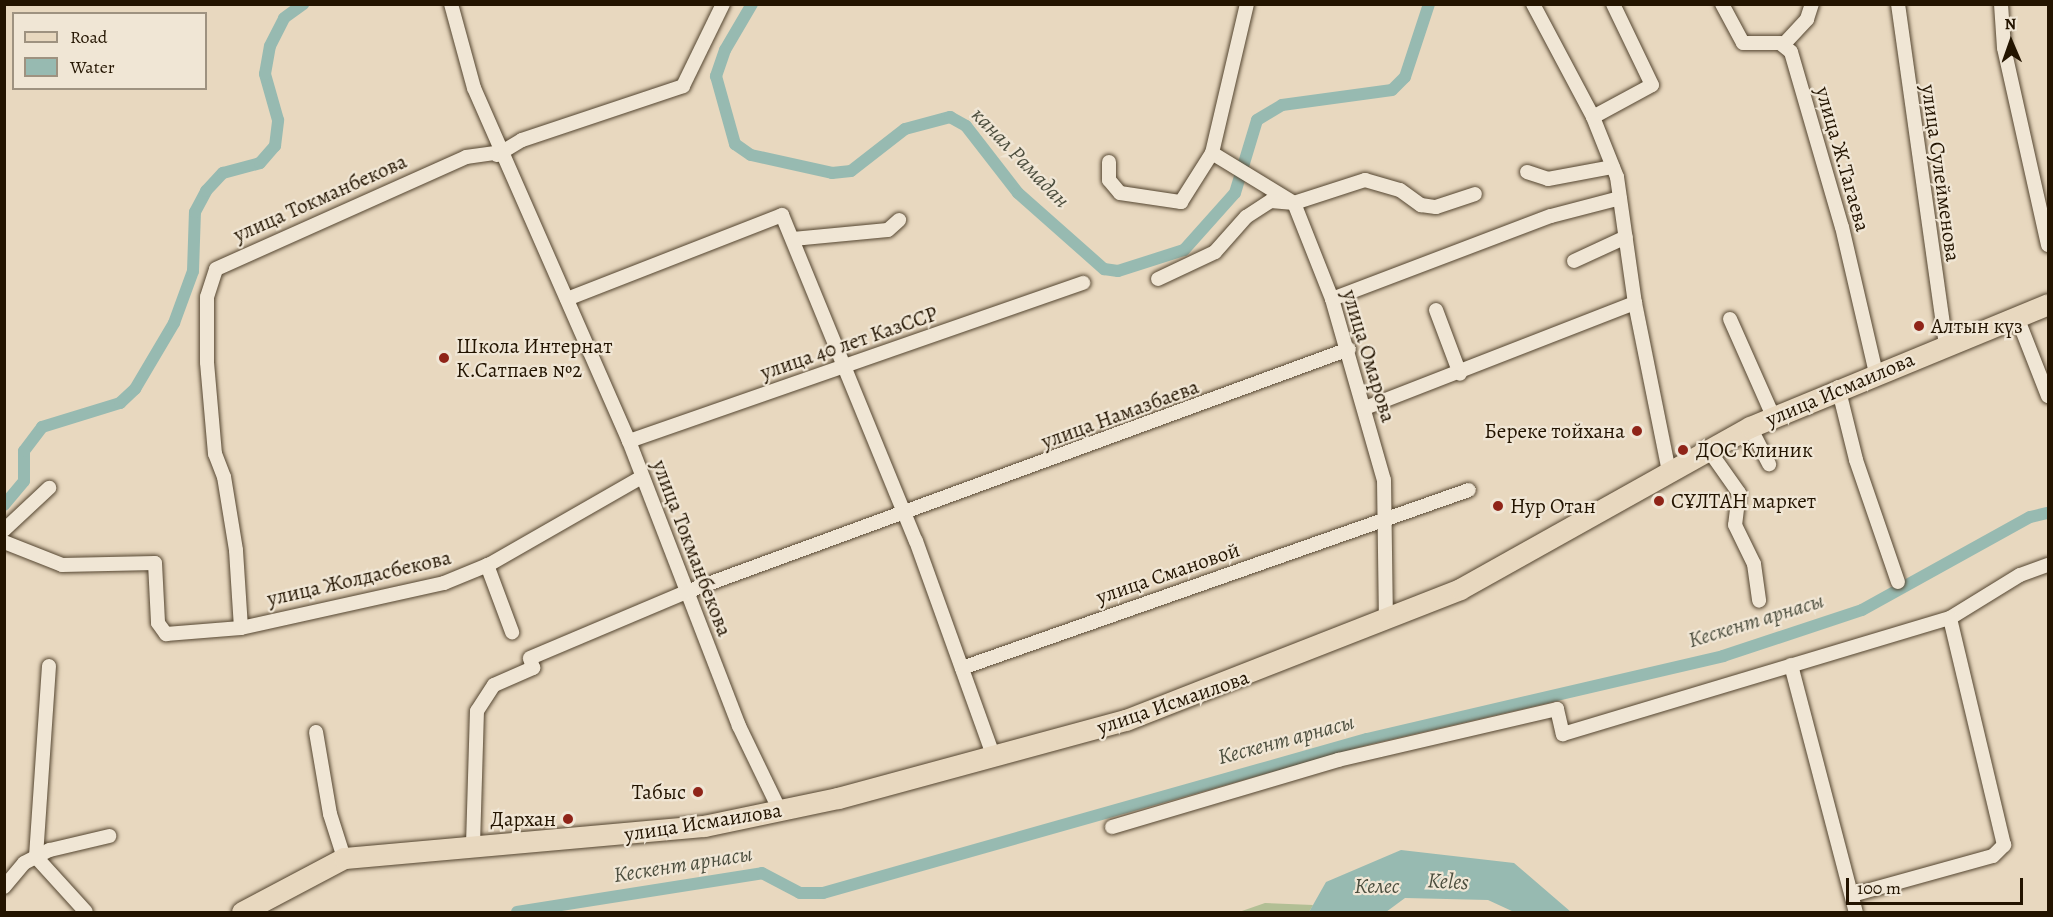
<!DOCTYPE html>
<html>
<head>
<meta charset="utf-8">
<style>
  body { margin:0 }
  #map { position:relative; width:2053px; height:917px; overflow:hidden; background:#e8d8bf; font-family:Alegreya,serif }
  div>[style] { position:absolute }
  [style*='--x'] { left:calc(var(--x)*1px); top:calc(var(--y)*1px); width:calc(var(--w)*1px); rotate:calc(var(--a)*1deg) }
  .green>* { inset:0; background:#b2bf95 }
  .water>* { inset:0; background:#97bab1 }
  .canal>* { height:12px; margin:-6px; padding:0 6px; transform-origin:6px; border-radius:6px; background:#97bab1 }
  .roads { filter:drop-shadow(0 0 2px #544530) drop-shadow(0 0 2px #544530) }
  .minor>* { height:14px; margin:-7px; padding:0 7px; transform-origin:7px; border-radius:7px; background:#f0e6d5 }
  .primary>* { height:21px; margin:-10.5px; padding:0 10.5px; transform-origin:10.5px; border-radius:10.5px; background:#e8d8bf }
  .dots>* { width:16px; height:16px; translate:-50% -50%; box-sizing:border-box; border:3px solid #f0e6d5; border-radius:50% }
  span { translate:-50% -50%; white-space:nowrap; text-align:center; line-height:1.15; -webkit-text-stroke:4.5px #f0e6d5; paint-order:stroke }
  .street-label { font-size:21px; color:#231400 }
  .poi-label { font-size:21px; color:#231400 }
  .left { translate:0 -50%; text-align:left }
  .right { translate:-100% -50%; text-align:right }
  .water-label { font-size:22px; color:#4c4e3e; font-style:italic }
  .frame { position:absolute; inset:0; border:6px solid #231400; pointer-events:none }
  .legend { position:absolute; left:12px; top:12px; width:195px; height:78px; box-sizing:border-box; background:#f0e6d5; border:2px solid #9e9280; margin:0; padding:8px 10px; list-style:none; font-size:18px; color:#231400 }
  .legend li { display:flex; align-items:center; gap:12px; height:30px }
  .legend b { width:30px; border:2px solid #9e9280 }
  .north { position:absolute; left:1981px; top:12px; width:60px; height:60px; -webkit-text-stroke:4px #f0e6d5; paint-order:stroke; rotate:358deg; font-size:16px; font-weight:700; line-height:24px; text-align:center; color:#231400 }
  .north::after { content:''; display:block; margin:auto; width:21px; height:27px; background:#231400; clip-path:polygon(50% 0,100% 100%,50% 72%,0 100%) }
  .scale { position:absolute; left:1846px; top:878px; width:177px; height:27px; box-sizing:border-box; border:3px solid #231400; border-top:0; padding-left:8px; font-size:18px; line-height:21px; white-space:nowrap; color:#231400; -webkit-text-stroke:4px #f0e6d5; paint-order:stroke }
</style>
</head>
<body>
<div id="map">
  <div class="green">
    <div style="clip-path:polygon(1265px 903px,1313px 905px,1309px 912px,1239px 912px)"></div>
  </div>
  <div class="water">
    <div style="clip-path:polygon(1401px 850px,1514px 863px,1571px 912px,1514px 912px,1488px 900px,1405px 898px,1386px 912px,1309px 912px,1326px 882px)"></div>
  </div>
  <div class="canal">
    <div style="--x:752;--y:4;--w:53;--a:120.4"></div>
    <div style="--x:725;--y:50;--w:28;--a:109"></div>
    <div style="--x:716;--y:76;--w:71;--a:74.4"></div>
    <div style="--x:735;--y:144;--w:19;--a:35"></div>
    <div style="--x:751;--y:155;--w:83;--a:12.5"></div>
    <div style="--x:832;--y:173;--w:19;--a:-6"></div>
    <div style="--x:851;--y:171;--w:68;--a:-37.9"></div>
    <div style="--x:905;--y:129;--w:47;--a:-14.9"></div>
    <div style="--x:950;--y:117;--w:18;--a:29"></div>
    <div style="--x:966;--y:126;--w:85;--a:52.2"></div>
    <div style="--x:1018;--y:193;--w:115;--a:41.5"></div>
    <div style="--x:1104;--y:269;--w:14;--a:8"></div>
    <div style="--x:1118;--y:271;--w:69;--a:-17.7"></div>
    <div style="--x:1184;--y:250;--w:76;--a:-48.2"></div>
    <div style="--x:1235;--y:193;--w:76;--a:-73.2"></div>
    <div style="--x:1257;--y:120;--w:29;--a:-31"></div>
    <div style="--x:1282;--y:105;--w:111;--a:-7.8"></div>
    <div style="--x:1392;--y:90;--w:18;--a:-45"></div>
    <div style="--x:1405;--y:77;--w:77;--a:-71.8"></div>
    <div style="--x:4;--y:505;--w:31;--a:-50"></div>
    <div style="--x:24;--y:481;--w:30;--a:-90"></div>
    <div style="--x:24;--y:451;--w:30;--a:-53"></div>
    <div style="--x:42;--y:427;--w:82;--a:-17.1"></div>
    <div style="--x:120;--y:403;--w:21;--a:-43"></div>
    <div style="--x:135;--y:389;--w:77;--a:-59.4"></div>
    <div style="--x:174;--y:323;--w:55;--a:-69.9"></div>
    <div style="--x:193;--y:271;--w:59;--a:-88.1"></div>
    <div style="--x:195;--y:212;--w:24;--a:-62"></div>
    <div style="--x:206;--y:191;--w:25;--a:-47"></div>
    <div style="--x:223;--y:173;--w:38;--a:-15"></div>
    <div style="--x:260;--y:163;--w:23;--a:-49"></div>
    <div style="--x:275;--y:146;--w:26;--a:-83"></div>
    <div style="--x:278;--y:120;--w:48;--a:-105.8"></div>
    <div style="--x:265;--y:74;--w:28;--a:-80"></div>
    <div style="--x:270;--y:46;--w:31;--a:-63"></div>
    <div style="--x:284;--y:18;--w:24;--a:-36"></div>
    <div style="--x:517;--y:912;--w:248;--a:-9"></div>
    <div style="--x:762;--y:873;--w:43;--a:27.8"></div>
    <div style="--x:800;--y:893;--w:23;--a:0"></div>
    <div style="--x:823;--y:893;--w:565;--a:-15.81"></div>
    <div style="--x:1367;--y:739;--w:366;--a:-13.1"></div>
    <div style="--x:1723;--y:656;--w:146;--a:-18.3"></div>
    <div style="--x:1862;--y:610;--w:192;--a:-29"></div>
    <div style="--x:2030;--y:517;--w:18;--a:-13"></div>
  </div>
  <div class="roads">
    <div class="minor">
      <div style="--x:451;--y:4;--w:87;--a:74.7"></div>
      <div style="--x:474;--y:88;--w:386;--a:66.3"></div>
      <div style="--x:629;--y:441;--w:305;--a:68.9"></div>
      <div style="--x:739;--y:726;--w:94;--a:64.2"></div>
      <div style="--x:1533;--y:4;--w:128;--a:62"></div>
      <div style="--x:1593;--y:117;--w:65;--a:68.2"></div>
      <div style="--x:1617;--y:177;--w:127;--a:81.9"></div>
      <div style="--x:1635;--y:303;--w:171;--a:78.6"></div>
      <div style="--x:1722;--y:4;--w:44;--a:61.7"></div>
      <div style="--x:1743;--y:43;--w:37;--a:0"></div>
      <div style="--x:1780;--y:43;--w:14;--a:39"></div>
      <div style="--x:1791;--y:52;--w:182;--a:73.8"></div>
      <div style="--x:1842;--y:227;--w:150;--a:76.9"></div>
      <div style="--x:1898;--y:4;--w:345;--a:82"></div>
      <div style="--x:2001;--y:4;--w:44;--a:86.1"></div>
      <div style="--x:2004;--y:48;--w:202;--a:77.4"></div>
      <div style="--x:1784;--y:44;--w:34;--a:-47"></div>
      <div style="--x:1807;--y:19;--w:16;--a:-72"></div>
      <div style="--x:1593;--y:117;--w:67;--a:-28.5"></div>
      <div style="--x:1652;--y:85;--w:90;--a:-115.7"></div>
      <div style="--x:1212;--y:153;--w:96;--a:31.4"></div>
      <div style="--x:1294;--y:203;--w:103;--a:68.4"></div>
      <div style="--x:1332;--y:299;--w:188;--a:74"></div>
      <div style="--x:1384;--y:480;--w:142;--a:89.2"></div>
      <div style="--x:497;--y:155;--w:29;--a:-31"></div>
      <div style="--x:522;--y:140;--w:170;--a:-18.5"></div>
      <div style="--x:683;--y:86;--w:91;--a:-64"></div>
      <div style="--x:1109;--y:162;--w:18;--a:90"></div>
      <div style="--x:1109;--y:180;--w:17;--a:50"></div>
      <div style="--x:1120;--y:193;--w:62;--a:8.4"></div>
      <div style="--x:1181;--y:202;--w:58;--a:-57.7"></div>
      <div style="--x:1212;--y:153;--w:153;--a:-76.8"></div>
      <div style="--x:1527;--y:172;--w:22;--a:18"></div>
      <div style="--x:1548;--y:179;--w:66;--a:-10.5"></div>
      <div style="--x:793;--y:239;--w:95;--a:-5.4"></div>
      <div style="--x:888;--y:230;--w:15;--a:-42"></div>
      <div style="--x:1574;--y:261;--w:57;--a:-24.8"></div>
      <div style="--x:1158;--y:279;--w:63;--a:-25.3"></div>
      <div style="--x:1215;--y:252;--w:47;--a:-48.5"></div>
      <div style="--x:1246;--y:217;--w:30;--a:-33"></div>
      <div style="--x:1271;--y:201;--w:23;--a:5"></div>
      <div style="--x:1294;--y:203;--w:75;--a:-17.9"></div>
      <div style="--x:1365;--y:180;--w:36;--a:16"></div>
      <div style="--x:1400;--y:190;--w:26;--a:36"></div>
      <div style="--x:1421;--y:205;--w:15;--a:8"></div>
      <div style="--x:1436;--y:207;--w:41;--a:-18.4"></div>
      <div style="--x:567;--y:299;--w:231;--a:-21.3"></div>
      <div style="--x:782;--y:215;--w:352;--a:67.7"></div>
      <div style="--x:916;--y:541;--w:231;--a:70.2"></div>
      <div style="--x:1332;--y:299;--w:234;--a:-20.8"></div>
      <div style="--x:1551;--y:216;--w:71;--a:-14.6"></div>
      <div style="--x:1436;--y:310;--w:68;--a:69.4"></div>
      <div style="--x:2017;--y:317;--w:85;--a:68.6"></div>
      <div style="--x:1730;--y:319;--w:106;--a:66.1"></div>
      <div style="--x:1838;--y:387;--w:75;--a:76.1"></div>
      <div style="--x:1856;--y:460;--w:129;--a:71"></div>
      <div style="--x:1365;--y:408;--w:290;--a:-21.3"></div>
      <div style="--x:1750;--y:427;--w:42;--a:62.8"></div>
      <div style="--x:629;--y:441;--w:481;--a:-19.2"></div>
      <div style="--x:1708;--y:449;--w:54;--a:54.8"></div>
      <div style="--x:1739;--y:493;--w:32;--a:97"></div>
      <div style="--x:1735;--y:525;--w:43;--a:64"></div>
      <div style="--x:1754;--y:564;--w:37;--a:82"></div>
      <div style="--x:4;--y:530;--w:62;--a:-43"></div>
      <div style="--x:4;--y:542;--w:62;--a:21.6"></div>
      <div style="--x:62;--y:565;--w:93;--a:-1.2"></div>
      <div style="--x:155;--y:563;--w:60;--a:87.1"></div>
      <div style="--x:158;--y:623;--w:14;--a:54"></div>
      <div style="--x:166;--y:634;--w:75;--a:-4.6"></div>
      <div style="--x:241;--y:628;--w:208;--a:-12.5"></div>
      <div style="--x:444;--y:583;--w:50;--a:-22.4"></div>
      <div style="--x:490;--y:564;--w:175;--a:-29.8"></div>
      <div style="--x:487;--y:565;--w:72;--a:69.5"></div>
      <div style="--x:241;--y:628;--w:78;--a:-93.7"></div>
      <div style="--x:236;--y:550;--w:74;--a:-99.3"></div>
      <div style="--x:224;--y:477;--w:25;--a:-111"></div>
      <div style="--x:215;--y:454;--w:92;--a:-95"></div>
      <div style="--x:207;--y:362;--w:65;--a:-90"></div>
      <div style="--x:207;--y:297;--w:29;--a:-72"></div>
      <div style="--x:216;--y:269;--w:274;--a:-24.1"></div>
      <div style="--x:466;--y:157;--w:37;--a:-8"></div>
      <div style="--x:1791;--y:665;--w:255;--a:75.3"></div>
      <div style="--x:49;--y:666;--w:191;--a:93.9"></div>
      <div style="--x:36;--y:857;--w:74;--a:47.7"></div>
      <div style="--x:962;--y:668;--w:537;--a:-19.35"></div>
      <div style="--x:316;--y:732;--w:83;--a:80.3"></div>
      <div style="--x:330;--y:814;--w:46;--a:72.3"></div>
      <div style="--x:1112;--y:827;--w:236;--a:-16.5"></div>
      <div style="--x:1338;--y:760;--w:225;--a:-13.1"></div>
      <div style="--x:1557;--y:709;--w:26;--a:77"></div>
      <div style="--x:1563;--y:734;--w:404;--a:-16.7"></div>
      <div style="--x:1950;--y:618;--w:82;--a:-31.6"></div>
      <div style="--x:2020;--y:575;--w:30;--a:-20"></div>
      <div style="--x:473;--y:845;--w:134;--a:-88.3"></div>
      <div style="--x:477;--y:711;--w:31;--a:-57"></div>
      <div style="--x:494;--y:685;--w:43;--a:-23.6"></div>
      <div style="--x:533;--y:668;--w:10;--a:-107"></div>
      <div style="--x:530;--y:658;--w:169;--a:-22.9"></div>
      <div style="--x:686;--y:592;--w:706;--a:-20.13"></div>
      <div style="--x:4;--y:887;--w:31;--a:-50"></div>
      <div style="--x:24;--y:863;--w:29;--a:-27"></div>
      <div style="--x:50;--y:850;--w:61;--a:-13.3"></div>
      <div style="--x:1852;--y:895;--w:146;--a:-15.5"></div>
      <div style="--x:1993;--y:856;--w:16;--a:-45"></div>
      <div style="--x:2004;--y:845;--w:233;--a:-103.4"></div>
    </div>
    <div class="primary">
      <div style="--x:242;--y:912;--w:115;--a:-27.9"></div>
      <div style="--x:344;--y:858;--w:361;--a:-5.1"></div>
      <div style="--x:704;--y:826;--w:137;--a:-11.8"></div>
      <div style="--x:838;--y:798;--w:298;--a:-15.2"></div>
      <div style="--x:1126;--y:720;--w:359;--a:-21.4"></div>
      <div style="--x:1460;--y:589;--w:332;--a:-29.2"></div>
      <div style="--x:1750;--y:427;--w:322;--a:-22.4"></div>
    </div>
  </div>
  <div class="dots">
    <div style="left:1919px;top:326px;background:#8f2418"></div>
    <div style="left:444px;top:358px;background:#8f2418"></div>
    <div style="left:1637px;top:431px;background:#8f2418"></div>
    <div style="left:1683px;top:450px;background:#8f2418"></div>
    <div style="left:1659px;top:501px;background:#8f2418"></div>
    <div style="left:1498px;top:506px;background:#8f2418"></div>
    <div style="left:698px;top:792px;background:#8f2418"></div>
    <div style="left:568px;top:819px;background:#8f2418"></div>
  </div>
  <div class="street-label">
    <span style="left:1843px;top:159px;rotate:74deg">улица Ж.Тагаева</span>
    <span style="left:1941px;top:173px;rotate:82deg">улица Сулейменова</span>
    <span style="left:320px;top:198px;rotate:-24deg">улица Токманбекова</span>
    <span style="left:849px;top:343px;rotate:-19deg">улица 40 лет КазССР</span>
    <span style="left:1369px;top:356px;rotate:73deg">улица Омарова</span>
    <span style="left:1840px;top:389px;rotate:-23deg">улица Исмаилова</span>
    <span style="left:1120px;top:414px;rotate:-20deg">улица Намазбаева</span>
    <span style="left:692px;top:548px;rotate:69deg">улица Токманбекова</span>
    <span style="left:1168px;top:573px;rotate:-19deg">улица Смановой</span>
    <span style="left:359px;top:578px;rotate:-13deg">улица Жолдасбекова</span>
    <span style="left:1173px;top:702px;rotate:-19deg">улица Исмаилова</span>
    <span style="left:703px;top:822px;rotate:-9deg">улица Исмаилова</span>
  </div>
  <div class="poi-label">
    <span class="left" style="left:1931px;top:326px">Алтын күз</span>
    <span class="left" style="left:456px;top:358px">Школа Интернат<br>К.Сатпаев №2</span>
    <span class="right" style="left:1625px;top:431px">Береке тойхана</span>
    <span class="left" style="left:1696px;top:450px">ДОС Клиник</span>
    <span class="left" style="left:1671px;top:501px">СҰЛТАН маркет</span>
    <span class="left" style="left:1510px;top:506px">Нур Отан</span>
    <span class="right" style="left:686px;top:792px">Табыс</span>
    <span class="right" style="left:556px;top:819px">Дархан</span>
  </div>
  <div class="water-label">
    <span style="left:1020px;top:158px;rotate:46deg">канал Рамадан</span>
    <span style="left:1756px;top:621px;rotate:-17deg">Кескент арнасы</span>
    <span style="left:1286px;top:740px;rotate:-15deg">Кескент арнасы</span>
    <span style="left:683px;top:865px;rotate:-9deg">Кескент арнасы</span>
    <span style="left:1448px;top:882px;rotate:3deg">Keles</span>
    <span style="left:1377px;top:887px">Келес</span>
  </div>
  <div class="frame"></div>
  <ul class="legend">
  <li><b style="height:8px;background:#e8d8bf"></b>Road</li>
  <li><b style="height:16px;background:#97bab1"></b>Water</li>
  </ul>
  <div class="north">N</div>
  <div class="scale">100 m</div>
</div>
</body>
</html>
